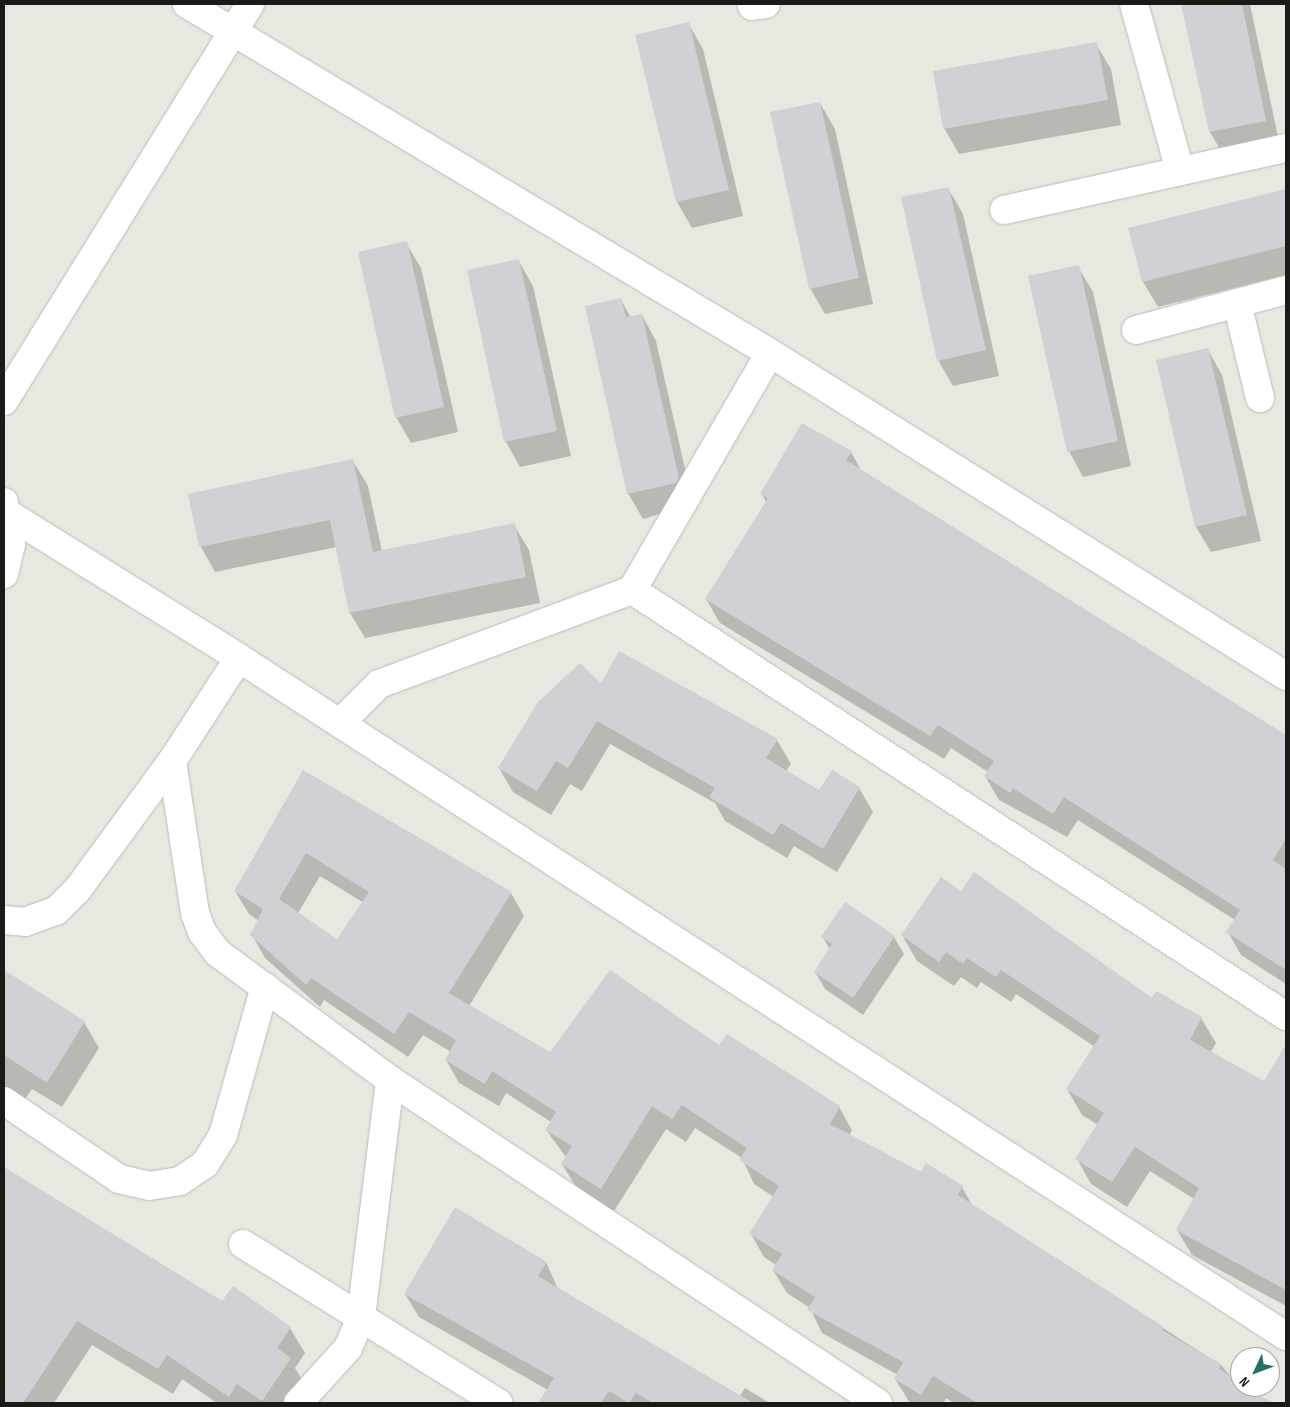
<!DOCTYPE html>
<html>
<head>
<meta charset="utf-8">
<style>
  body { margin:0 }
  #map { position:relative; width:1290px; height:1407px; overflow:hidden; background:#e8e7e0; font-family:"Sofia Sans Condensed",sans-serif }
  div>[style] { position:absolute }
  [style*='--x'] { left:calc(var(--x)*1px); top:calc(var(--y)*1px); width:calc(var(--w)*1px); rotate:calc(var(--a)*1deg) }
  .shadow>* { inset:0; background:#0003 }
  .building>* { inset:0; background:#d2cfd5 }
  .roads { filter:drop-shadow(0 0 1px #bdbcb5) drop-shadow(0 0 1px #bdbcb5) }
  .street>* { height:28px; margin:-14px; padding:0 14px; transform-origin:14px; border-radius:14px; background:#fff }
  span { translate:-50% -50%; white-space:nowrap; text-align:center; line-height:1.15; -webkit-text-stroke:5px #fff; paint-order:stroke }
  .frame { position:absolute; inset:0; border:5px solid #1a1a17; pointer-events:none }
  .north { position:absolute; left:1230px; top:1347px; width:50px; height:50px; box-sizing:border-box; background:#fff; border:1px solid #a3a3a2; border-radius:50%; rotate:227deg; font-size:14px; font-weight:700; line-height:20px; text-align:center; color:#1a1a17 }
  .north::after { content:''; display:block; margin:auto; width:18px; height:22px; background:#266f68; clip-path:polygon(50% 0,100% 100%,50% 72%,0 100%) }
</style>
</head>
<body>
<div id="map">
  <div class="shadow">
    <div style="clip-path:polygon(1183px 4px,1250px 4px,1280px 146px,1225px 158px,1210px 132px)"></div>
    <div style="clip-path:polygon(688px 23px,703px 49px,743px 216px,692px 228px,677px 202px,637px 36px)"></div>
    <div style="clip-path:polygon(1096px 44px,1111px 69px,1121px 125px,959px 154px,944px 128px)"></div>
    <div style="clip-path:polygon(820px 103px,835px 129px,873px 304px,825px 314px,810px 288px)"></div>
    <div style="clip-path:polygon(948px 188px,963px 214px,999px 376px,953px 386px,938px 360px)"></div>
    <div style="clip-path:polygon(1286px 190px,1286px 275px,1158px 307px,1143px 282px,1130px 229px)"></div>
    <div style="clip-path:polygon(406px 243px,421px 268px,458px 432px,411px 443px,396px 417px)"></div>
    <div style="clip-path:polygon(518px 260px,533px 286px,571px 456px,520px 467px,506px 442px,469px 271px)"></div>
    <div style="clip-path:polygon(1078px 267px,1093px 292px,1131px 466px,1083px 477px,1069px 451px)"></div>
    <div style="clip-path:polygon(621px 300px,631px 318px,642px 315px,656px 341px,693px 504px,643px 519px,628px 493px)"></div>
    <div style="clip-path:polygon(1208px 350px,1222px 375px,1261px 541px,1211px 552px,1196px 527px)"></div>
    <div style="clip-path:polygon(851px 452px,862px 472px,1286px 737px,1286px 984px,1241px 955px,1228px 932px,1235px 920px,1078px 820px,1067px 837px,999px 800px,985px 776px,988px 772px,951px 748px,944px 759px,720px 623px,706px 599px,766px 502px,762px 494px)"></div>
    <div style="clip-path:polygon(353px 461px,368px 486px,382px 551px,514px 525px,529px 550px,540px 603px,365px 638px,350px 613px,337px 547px,215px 572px,201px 547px,189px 495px)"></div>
    <div style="clip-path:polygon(601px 685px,777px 740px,791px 764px,786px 771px,819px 792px,832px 772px,859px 788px,873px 812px,837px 872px,794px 846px,787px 858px,725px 821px,715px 803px,610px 744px,582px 791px,570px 784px,551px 815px,513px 792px,499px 768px)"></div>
    <div style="clip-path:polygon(evenodd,304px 772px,511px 893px,524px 916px,469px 1006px,551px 1054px,720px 1047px,839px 1107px,852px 1130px,849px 1136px,921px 1174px,962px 1187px,973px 1207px,1221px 1365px,1240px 1387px,1253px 1391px,1260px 1403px,954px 1403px,946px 1398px,944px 1403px,910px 1403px,895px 1379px,898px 1375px,822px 1333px,810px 1308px,787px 1293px,773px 1270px,776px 1265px,764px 1257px,751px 1234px,774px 1197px,754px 1184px,742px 1158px,695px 1128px,686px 1142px,666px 1129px,614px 1211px,576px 1187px,562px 1164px,566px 1157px,546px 1130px,551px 1122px,506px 1093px,499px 1106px,459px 1083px,446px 1060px,451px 1052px,423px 1035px,408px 1057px,324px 1000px,320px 1007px,265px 958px,252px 935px,259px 921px,249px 914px,235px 891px,304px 772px,320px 876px,364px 903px,338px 941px,298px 913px,320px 876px)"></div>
    <div style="clip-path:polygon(961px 893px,1152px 1000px,1201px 1018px,1216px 1043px,1210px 1053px,1265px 1083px,1276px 1064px,1286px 1071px,1286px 1306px,1192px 1255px,1177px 1230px,1194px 1199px,1150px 1171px,1127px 1207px,1091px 1184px,1077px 1159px,1098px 1125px,1082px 1115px,1067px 1089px,1095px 1047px,1016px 994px,1011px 1002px,981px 982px,977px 988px,961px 977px,954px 986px,917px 961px,902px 935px)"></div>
    <div style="clip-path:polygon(823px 937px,894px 937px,904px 954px,863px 1015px,825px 989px,815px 972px,830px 950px)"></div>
    <div style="clip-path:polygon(4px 971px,84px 1022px,99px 1048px,62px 1107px,32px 1089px,23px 1102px,4px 1089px)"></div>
    <div style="clip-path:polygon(4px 1170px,223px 1302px,233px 1288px,290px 1328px,305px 1353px,295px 1368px,305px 1385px,292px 1403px,217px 1403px,182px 1379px,173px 1394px,92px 1345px,54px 1403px,4px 1403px)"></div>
    <div style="clip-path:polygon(546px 1262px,558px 1289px,740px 1396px,745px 1388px,770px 1403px,545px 1403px,548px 1390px,419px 1317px,405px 1294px)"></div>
  </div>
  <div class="building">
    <div style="clip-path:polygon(1181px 4px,1242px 4px,1266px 121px,1209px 132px)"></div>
    <div style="clip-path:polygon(689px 22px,729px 190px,676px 202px,635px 35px)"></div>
    <div style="clip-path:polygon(1097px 42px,1108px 100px,943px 129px,933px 71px)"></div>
    <div style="clip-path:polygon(820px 102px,859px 278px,809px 289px,770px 112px)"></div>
    <div style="clip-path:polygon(949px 187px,986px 350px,937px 361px,901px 197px)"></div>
    <div style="clip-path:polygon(1286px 189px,1286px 246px,1142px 282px,1128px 228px)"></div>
    <div style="clip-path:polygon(407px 241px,444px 407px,395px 418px,358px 252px)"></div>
    <div style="clip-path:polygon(519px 259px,557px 431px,504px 442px,467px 270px)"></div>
    <div style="clip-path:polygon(1079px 265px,1118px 441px,1067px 452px,1028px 276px)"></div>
    <div style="clip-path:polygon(621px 298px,626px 317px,642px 314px,679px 478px,676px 483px,627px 494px,585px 306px)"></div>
    <div style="clip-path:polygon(1208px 348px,1247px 515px,1195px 527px,1156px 360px)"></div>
    <div style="clip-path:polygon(802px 423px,852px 451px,846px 460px,1286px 735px,1286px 839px,1273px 860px,1286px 869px,1286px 970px,1226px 932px,1240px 910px,1064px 797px,1053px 814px,1013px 788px,1010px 793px,984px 776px,994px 761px,938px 725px,930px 736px,705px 599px,768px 498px,760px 494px)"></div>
    <div style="clip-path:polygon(353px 459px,373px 552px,515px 523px,526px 577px,349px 613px,330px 520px,199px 547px,188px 494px)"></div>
    <div style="clip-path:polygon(619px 651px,778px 739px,766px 758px,819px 790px,832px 770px,860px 787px,823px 849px,781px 823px,773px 835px,709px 797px,715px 788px,597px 721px,568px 768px,556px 761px,537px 791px,498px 768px,538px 702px,580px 663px,601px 683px)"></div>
    <div style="clip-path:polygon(evenodd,303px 770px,512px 892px,449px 993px,550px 1052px,610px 970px,719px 1045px,727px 1034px,840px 1106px,830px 1124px,921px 1172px,926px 1163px,963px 1186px,958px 1195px,1164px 1327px,1162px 1330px,1221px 1364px,1219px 1369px,1240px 1382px,1240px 1387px,1275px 1403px,977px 1403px,933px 1376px,921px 1395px,894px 1379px,903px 1362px,807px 1310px,815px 1297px,772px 1270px,782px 1254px,749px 1234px,779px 1186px,739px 1160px,747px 1148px,682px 1105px,672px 1119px,652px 1106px,601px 1189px,561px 1164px,572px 1146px,545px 1130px,556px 1112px,492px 1071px,485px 1084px,445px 1060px,456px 1040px,409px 1012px,394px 1034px,311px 978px,306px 985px,250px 935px,263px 909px,234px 891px,303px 770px,306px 853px,369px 892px,337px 939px,279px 899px,306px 853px)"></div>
    <div style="clip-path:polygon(974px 872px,1152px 998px,1156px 991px,1202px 1017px,1190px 1040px,1264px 1081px,1286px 1044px,1286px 1290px,1176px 1230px,1199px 1188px,1135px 1147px,1112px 1182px,1075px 1159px,1104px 1113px,1066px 1089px,1100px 1036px,1001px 970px,996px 977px,967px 958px,963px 964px,946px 952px,939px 962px,901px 935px,941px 877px,961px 891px)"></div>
    <div style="clip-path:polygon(845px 902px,895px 936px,853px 998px,814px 972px,832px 944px,821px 937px)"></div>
    <div style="clip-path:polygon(4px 970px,85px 1021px,47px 1083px,4px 1055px)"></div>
    <div style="clip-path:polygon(4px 1167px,222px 1301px,233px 1286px,291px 1327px,277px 1348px,291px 1358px,262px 1401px,237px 1384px,229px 1397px,167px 1355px,158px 1369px,77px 1321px,23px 1403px,4px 1403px)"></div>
    <div style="clip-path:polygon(455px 1207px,547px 1262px,538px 1276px,753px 1403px,653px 1403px,636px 1393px,629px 1403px,609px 1391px,601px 1403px,538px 1403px,554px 1378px,404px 1294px)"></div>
  </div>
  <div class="roads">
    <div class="street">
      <div style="--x:187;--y:4;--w:679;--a:30.91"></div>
      <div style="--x:1134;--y:4;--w:173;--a:74.6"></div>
      <div style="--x:752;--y:6;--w:14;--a:-8"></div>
      <div style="--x:1004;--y:210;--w:289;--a:-12.4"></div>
      <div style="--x:1237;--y:303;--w:98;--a:76.4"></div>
      <div style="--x:1136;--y:330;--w:155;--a:-14.9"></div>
      <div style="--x:4;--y:401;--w:467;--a:-58.2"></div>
      <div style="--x:4;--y:502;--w:43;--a:80.5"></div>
      <div style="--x:11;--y:544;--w:31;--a:103"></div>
      <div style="--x:8;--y:514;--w:272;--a:31.9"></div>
      <div style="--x:239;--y:658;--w:1247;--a:32.93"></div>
      <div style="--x:632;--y:590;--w:274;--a:-59.8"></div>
      <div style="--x:770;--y:353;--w:609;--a:32.05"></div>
      <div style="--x:239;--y:658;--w:123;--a:123"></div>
      <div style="--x:172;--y:761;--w:154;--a:81.4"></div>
      <div style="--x:195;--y:913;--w:20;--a:70"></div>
      <div style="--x:202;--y:932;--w:26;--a:53"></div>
      <div style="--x:218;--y:953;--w:214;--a:36.4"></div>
      <div style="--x:390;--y:1080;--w:585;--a:33.5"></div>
      <div style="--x:340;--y:723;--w:55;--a:-45"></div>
      <div style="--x:379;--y:684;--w:270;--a:-20.4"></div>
      <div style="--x:632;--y:590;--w:781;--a:33.08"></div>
      <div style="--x:4;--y:920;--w:21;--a:5"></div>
      <div style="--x:25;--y:922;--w:33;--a:-20"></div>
      <div style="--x:56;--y:911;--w:31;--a:-45"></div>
      <div style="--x:78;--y:889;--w:159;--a:-53.7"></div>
      <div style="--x:4;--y:1101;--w:139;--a:34.1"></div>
      <div style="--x:119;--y:1179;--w:31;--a:13"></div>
      <div style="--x:149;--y:1186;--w:31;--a:-9"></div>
      <div style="--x:180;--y:1181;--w:30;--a:-34"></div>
      <div style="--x:205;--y:1164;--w:34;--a:-58"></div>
      <div style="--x:223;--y:1135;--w:154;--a:-74.2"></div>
      <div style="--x:243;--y:1244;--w:301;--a:31.9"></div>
      <div style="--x:298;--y:1403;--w:74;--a:-47.7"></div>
      <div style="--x:348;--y:1348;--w:34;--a:-67"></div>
      <div style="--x:361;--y:1317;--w:239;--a:-83"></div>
    </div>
  </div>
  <div class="frame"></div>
  <div class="north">N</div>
</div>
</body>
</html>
